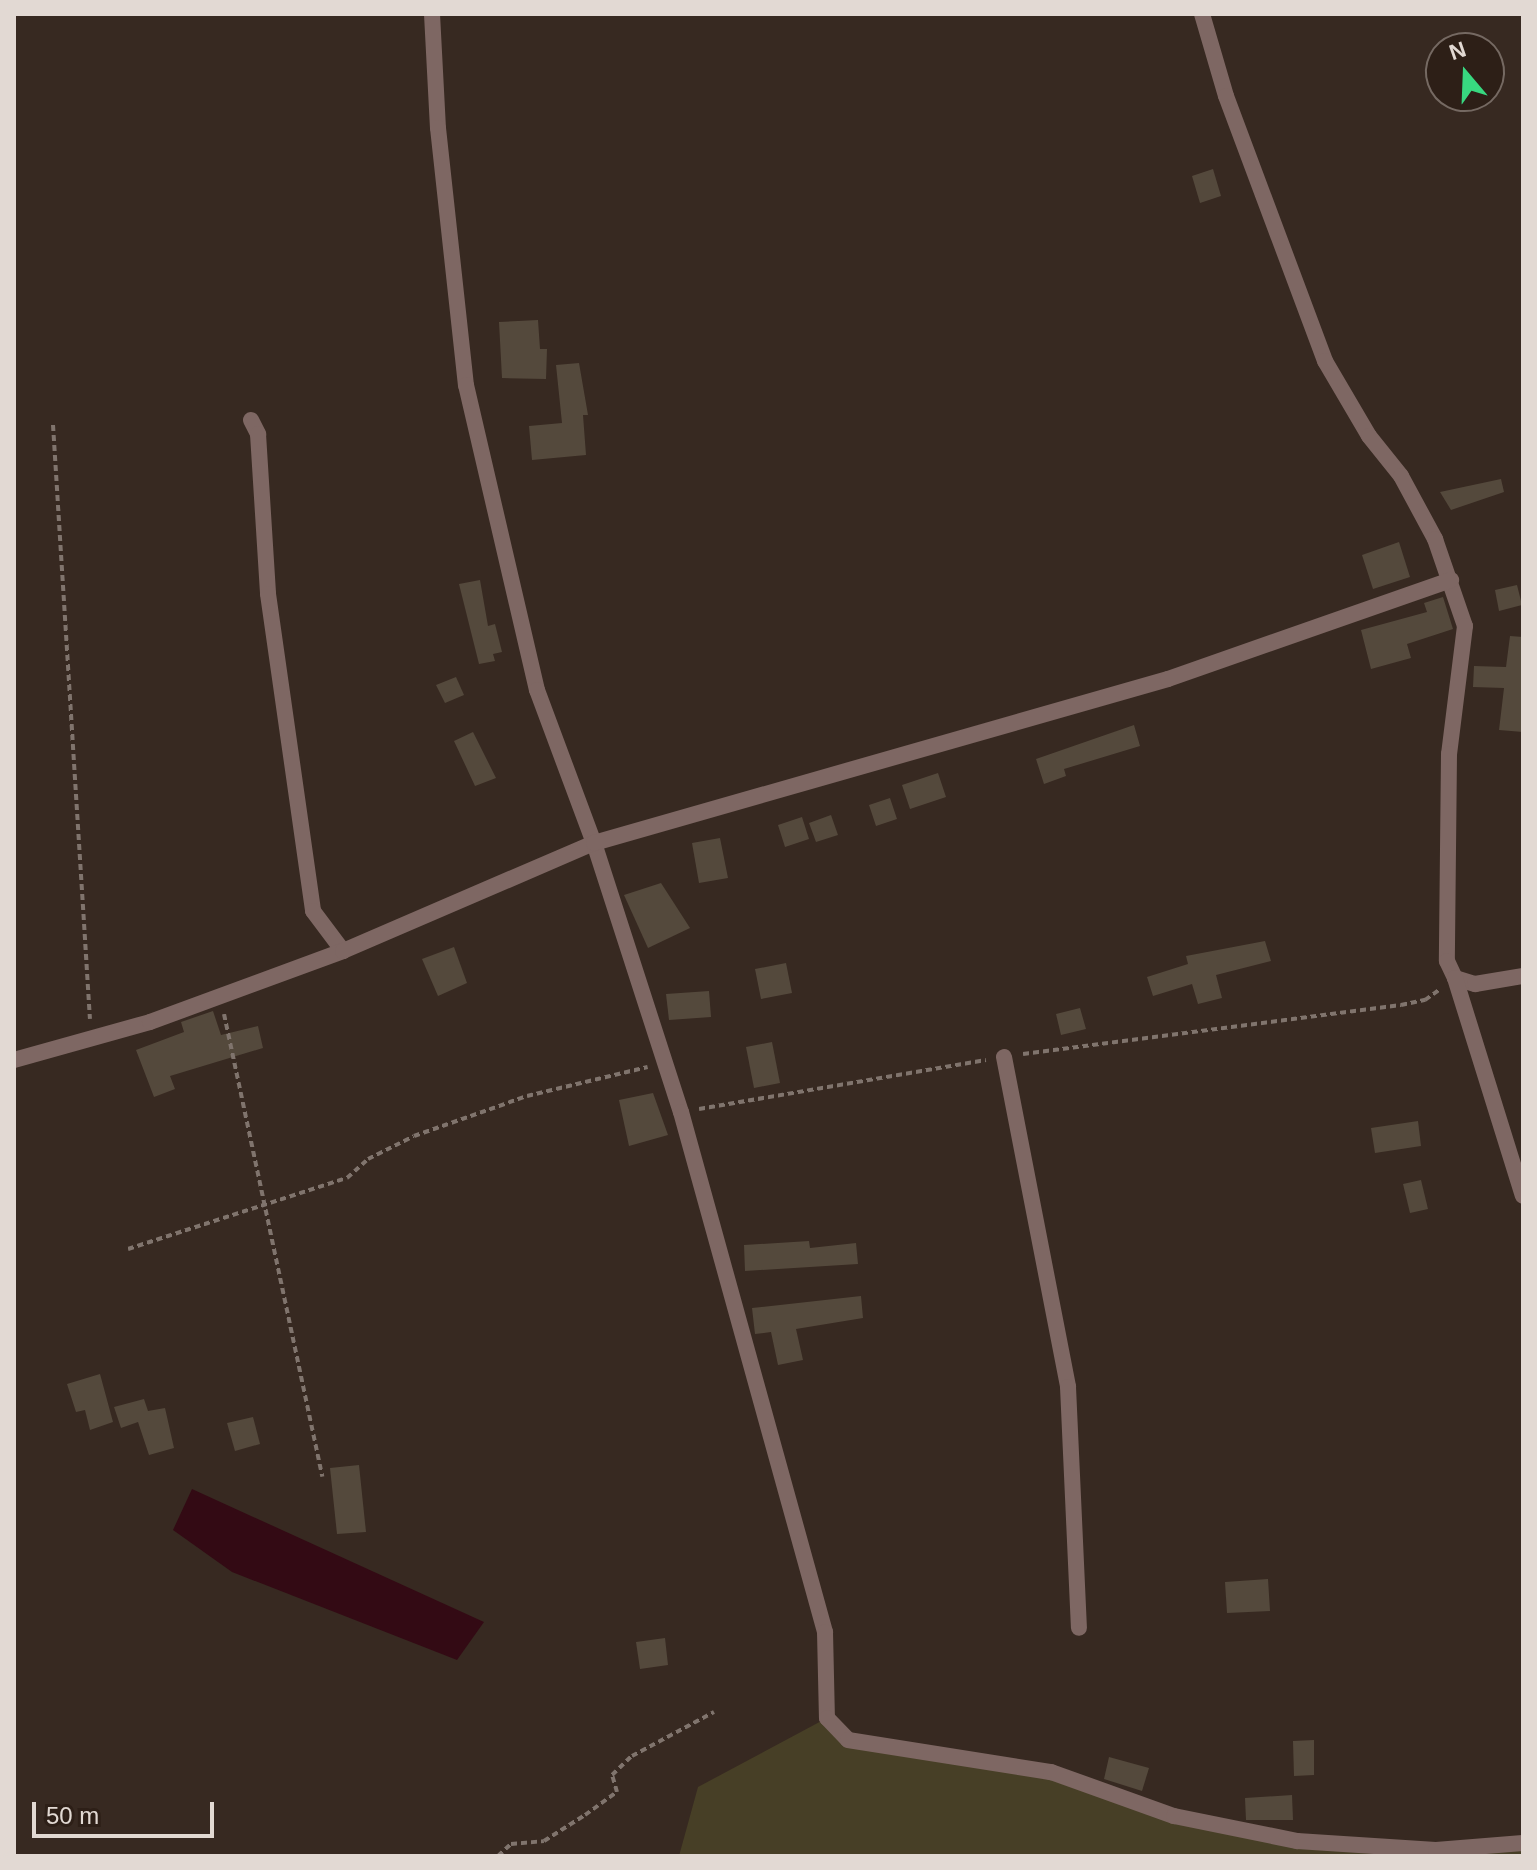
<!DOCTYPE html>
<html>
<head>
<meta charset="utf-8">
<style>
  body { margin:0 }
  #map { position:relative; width:1537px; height:1870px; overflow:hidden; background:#372921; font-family:Helvetica,sans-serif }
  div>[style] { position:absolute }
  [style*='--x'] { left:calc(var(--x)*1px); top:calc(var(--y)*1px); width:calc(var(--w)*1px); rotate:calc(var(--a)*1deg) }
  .green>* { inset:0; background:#473f26 }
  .water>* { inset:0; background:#330a14 }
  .building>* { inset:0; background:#54493c }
  .path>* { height:4px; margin-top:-2px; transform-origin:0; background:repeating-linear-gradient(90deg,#80746d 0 6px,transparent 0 10px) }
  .minor>* { height:16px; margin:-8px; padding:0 8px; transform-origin:8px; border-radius:8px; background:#7e6763 }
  span { translate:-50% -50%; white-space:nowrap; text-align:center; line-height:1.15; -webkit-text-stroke:6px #2d1f17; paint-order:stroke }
  .frame { position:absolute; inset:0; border:16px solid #e2d9d3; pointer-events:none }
  .north { position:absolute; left:1425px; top:32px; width:80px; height:80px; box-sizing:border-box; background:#2d1f17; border:2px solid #756962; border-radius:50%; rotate:341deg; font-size:22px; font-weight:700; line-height:32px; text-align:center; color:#e2d9d3 }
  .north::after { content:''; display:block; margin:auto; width:28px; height:36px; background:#38d880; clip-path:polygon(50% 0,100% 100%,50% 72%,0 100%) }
  .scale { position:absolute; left:32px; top:1802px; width:182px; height:36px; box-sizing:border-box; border:4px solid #e2d9d3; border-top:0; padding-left:10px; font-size:24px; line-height:28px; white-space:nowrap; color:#e2d9d3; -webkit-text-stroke:6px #2d1f17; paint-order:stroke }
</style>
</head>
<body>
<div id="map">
  <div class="green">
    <div style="clip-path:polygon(827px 1718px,849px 1740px,1051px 1772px,1174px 1816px,1297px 1841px,1523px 1843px,1523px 1856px,679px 1856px,698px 1787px)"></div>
  </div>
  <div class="water">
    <div style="clip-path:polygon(192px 1489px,484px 1622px,457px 1660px,232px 1572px,173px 1530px)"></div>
  </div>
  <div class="building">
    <div style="clip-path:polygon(1213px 169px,1221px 196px,1200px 203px,1192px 176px)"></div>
    <div style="clip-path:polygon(538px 320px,540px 349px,547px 349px,546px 379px,502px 378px,499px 322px)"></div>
    <div style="clip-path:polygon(579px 363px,588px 415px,583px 415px,586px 455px,532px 460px,529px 426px,562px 423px,556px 365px)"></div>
    <div style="clip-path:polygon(1501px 479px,1504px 492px,1451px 510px,1440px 492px)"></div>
    <div style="clip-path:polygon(1399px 542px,1410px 577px,1373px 589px,1362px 555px)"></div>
    <div style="clip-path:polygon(480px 580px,488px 626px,495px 624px,502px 652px,493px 654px,495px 661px,479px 664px,459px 584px)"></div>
    <div style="clip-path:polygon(1517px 585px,1522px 605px,1499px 611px,1495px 590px)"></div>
    <div style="clip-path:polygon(1443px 597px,1453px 629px,1407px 644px,1411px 658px,1371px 669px,1361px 630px,1427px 612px,1424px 603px)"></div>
    <div style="clip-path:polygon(1510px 636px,1523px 637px,1523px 732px,1499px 730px,1504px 688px,1473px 687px,1474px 666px,1506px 667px)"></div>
    <div style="clip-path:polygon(456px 677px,464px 695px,445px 703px,436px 685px)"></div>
    <div style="clip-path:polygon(1134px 725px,1140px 746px,1064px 769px,1066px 776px,1044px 784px,1036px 759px)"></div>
    <div style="clip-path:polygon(473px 732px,496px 778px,475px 786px,454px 741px)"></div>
    <div style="clip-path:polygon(938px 773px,946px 797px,910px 809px,902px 785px)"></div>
    <div style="clip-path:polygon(890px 798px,897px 819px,876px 826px,869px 805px)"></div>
    <div style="clip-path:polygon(831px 815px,838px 835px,816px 842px,809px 823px)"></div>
    <div style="clip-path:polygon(802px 817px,809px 839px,785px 847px,778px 825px)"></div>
    <div style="clip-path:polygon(720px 838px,728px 878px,699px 883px,692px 843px)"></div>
    <div style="clip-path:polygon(661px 883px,690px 928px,648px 948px,624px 895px)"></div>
    <div style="clip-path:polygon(1265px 941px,1271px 961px,1216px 975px,1222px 998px,1198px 1004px,1192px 984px,1153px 996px,1147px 977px,1188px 964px,1186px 956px)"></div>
    <div style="clip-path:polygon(454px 947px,467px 983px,438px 996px,422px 959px)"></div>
    <div style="clip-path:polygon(786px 963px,792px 993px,761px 999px,755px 969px)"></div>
    <div style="clip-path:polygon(709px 991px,711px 1017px,669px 1020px,666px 994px)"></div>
    <div style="clip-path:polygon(1080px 1008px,1086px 1029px,1061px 1035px,1056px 1014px)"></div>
    <div style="clip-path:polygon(213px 1011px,221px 1035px,258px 1026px,263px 1048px,170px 1076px,175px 1089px,154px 1097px,136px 1050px,184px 1032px,181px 1022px)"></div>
    <div style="clip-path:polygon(772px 1042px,780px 1083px,754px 1088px,746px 1047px)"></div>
    <div style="clip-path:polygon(653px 1093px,668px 1135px,629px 1146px,619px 1100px)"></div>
    <div style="clip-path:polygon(1418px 1121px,1421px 1146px,1375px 1153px,1371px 1128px)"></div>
    <div style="clip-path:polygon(1421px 1180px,1428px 1209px,1410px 1213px,1403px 1184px)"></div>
    <div style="clip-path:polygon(809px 1241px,810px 1248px,856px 1243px,858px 1264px,745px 1271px,744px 1245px)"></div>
    <div style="clip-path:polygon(861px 1296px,863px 1318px,796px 1329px,803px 1360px,778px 1365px,771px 1332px,755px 1334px,752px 1308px)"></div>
    <div style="clip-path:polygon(100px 1374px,113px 1422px,90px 1430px,85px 1410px,76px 1412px,67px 1384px)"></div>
    <div style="clip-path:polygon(144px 1399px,148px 1411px,165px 1408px,174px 1448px,149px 1455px,138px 1422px,121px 1428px,114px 1407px)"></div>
    <div style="clip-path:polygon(253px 1417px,260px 1444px,235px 1451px,227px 1423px)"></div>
    <div style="clip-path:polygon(359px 1465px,366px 1532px,337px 1534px,330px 1468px)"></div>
    <div style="clip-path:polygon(1268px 1579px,1270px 1611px,1227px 1613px,1225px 1582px)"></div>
    <div style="clip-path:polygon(665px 1638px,668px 1665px,640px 1669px,636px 1642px)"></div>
    <div style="clip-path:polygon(1314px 1740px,1314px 1775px,1294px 1776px,1293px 1741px)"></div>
    <div style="clip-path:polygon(1109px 1757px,1149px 1768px,1142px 1791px,1104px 1779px)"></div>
    <div style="clip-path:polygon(1292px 1795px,1293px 1820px,1246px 1820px,1245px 1798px)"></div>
  </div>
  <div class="path">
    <div style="--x:53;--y:425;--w:595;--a:86.44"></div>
    <div style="--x:224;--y:1014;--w:473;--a:78"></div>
    <div style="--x:1023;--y:1054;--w:381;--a:-7.4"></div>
    <div style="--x:1401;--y:1005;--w:25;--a:-12"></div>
    <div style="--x:1425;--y:1000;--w:17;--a:-36"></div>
    <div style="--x:699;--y:1109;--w:291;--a:-9.7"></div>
    <div style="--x:128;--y:1249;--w:230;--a:-18"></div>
    <div style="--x:347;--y:1178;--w:28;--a:-42"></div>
    <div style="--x:368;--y:1159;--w:51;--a:-26.6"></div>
    <div style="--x:414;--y:1136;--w:120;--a:-19.5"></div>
    <div style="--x:527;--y:1096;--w:124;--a:-13.5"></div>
    <div style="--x:498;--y:1856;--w:18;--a:-43"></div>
    <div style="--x:511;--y:1844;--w:33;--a:-5"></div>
    <div style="--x:544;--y:1841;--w:49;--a:-32.4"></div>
    <div style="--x:585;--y:1815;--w:39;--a:-36"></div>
    <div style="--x:617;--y:1792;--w:18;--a:-106"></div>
    <div style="--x:612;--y:1775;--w:28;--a:-44"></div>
    <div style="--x:632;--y:1756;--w:93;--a:-28.2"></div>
  </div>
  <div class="minor">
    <div style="--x:432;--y:14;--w:114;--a:87"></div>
    <div style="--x:438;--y:128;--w:259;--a:83.8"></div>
    <div style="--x:466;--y:385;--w:313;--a:76.9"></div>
    <div style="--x:537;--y:690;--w:163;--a:69.6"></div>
    <div style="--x:594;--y:843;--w:283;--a:72.1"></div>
    <div style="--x:681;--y:1112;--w:540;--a:74.52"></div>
    <div style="--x:825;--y:1632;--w:86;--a:88.7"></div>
    <div style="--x:827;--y:1718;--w:30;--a:46"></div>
    <div style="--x:848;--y:1740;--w:206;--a:9"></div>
    <div style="--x:1051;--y:1772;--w:131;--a:19.7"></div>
    <div style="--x:1174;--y:1816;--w:126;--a:11.5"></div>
    <div style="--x:1297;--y:1841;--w:139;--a:3.7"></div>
    <div style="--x:1436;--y:1850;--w:87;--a:-4.6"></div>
    <div style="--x:1202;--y:14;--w:85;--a:73.7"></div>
    <div style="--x:1226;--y:96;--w:283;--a:69.5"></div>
    <div style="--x:1325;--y:361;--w:87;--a:59.6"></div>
    <div style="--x:1369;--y:436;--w:51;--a:51.3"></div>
    <div style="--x:1401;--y:476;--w:72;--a:61.6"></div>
    <div style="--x:1435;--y:539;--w:92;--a:71"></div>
    <div style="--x:1465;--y:626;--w:129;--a:97.1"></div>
    <div style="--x:1449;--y:754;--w:207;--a:90.6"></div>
    <div style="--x:1447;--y:961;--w:19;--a:65"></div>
    <div style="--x:1455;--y:978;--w:21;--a:17"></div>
    <div style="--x:1475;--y:984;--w:49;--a:-9.5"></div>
    <div style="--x:251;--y:420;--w:16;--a:63"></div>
    <div style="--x:258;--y:434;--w:160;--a:86.4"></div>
    <div style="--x:268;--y:594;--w:320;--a:81.9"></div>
    <div style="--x:313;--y:911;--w:50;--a:53.1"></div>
    <div style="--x:1455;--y:978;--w:228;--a:72.7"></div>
    <div style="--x:1004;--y:1057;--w:336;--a:79"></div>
    <div style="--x:1068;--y:1387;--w:241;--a:87.4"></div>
    <div style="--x:14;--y:1060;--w:141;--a:-15.6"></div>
    <div style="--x:150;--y:1022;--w:206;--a:-20.2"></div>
    <div style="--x:343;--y:951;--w:273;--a:-23.3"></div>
    <div style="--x:594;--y:843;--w:597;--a:-15.95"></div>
    <div style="--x:1168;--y:679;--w:300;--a:-19.3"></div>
  </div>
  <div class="frame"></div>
  <div class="north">N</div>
  <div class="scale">50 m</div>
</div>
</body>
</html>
